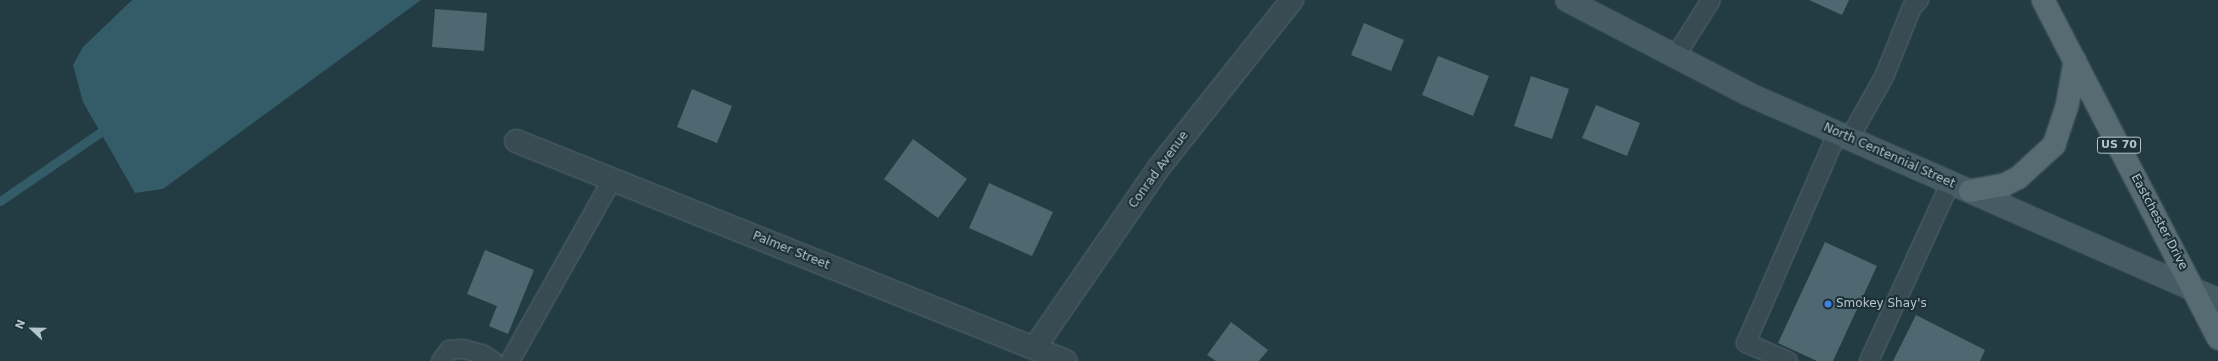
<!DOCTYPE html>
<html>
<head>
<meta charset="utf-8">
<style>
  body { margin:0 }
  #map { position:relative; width:2218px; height:361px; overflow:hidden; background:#233b42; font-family:"DejaVu Sans",sans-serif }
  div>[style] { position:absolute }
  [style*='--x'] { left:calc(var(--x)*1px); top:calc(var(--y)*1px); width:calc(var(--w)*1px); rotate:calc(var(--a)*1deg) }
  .water>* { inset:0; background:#345b68 }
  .stream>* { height:9px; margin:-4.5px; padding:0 4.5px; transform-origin:4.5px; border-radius:4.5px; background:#345b68 }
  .building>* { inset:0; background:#4e6770 }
  .roads { filter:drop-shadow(0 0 1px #56686f) drop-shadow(0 0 1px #56686f) }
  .lane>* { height:18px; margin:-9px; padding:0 9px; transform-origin:9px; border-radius:9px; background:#384b52 }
  .street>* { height:22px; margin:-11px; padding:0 11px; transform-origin:11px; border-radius:11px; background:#384b52 }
  .secondary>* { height:22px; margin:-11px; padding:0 11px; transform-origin:11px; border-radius:11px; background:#455c65 }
  .primary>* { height:22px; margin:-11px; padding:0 11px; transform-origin:11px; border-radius:11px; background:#566b72 }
  .dots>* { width:11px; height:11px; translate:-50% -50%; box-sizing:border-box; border:2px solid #1d3037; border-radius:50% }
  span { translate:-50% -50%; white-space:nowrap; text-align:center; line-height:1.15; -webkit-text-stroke:4px #1d3037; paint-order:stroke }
  .shield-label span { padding:1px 3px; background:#1d3037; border:1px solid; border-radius:3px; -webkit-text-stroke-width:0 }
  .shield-label { font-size:11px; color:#b4c5cc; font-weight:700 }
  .street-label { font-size:12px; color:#b4c5cc }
  .poi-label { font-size:12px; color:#b4c5cc }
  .left { translate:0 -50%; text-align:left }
  .north { position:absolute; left:12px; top:309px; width:40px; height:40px; -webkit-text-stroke:3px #1d3037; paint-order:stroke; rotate:292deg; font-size:11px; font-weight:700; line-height:16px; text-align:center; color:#b4c5cc }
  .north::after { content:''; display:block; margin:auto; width:14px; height:18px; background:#b4c5cc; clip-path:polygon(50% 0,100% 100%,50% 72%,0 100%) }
</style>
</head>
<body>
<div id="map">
  <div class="water">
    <div style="clip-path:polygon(132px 0,421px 0,163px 189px,135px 193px,83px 102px,73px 65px,83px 47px)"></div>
  </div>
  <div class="stream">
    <div style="--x:0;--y:201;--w:131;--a:-34.4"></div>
  </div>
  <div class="building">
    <div style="clip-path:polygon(1809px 0,1849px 0,1842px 15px)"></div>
    <div style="clip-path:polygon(435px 9px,487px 13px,484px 51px,432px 47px)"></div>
    <div style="clip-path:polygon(1364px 23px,1404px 40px,1391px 71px,1351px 55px)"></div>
    <div style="clip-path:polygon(1438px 56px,1489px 76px,1473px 116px,1422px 95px)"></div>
    <div style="clip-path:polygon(1531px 76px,1569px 89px,1552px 139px,1514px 126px)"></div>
    <div style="clip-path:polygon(692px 89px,732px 106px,717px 143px,677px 127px)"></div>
    <div style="clip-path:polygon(1596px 105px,1640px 123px,1627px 156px,1582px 138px)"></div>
    <div style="clip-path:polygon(913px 139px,967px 179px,938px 218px,884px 179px)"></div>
    <div style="clip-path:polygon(989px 183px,1053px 212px,1032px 256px,969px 228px)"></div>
    <div style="clip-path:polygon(1825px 242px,1877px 266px,1833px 361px,1817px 361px,1778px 343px)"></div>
    <div style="clip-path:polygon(485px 250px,534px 270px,508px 334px,489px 326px,497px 306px,467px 294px)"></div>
    <div style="clip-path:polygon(1916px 315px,1985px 350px,1980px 361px,1893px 361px)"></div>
    <div style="clip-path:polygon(1231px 322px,1268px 350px,1259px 361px,1216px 361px,1207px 355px)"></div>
  </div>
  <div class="roads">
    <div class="lane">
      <div style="--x:1675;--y:57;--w:67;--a:-57.7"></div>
      <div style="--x:1849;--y:139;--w:71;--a:-60.6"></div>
      <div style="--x:1884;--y:77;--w:75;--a:-68.2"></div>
      <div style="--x:1912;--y:7;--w:10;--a:-45"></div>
      <div style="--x:441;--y:361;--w:14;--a:-54"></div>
      <div style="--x:449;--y:350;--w:14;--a:-4"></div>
      <div style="--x:463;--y:349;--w:20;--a:15"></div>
      <div style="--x:482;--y:354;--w:13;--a:32"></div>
      <div style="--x:510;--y:361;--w:208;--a:-60.6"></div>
      <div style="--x:1788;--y:361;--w:46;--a:-156.8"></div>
      <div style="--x:1746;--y:343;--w:228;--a:-66.5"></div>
      <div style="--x:1869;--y:361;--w:196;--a:-65.5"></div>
    </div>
    <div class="street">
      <div style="--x:516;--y:141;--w:592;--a:21.8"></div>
      <div style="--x:1035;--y:347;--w:220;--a:-55.4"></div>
      <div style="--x:1160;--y:166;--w:212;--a:-51.5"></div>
    </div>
    <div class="secondary">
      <div style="--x:1567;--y:0;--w:204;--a:27.4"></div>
      <div style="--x:1748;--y:94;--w:513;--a:23.67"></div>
    </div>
    <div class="primary">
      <div style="--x:2043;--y:0;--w:381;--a:62.6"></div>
      <div style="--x:1970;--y:191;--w:35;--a:-10"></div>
      <div style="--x:2004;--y:185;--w:16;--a:-27"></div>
      <div style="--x:2018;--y:178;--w:49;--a:-42.5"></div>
      <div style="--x:2054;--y:145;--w:41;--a:-71.6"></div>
      <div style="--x:2067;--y:106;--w:46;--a:-79.9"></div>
    </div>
  </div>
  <div class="dots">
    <div style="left:1828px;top:304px;background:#3f7fe0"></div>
  </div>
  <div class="shield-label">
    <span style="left:2119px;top:145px">US 70</span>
  </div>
  <div class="street-label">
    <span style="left:1889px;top:156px;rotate:24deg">North Centennial Street</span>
    <span style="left:1159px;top:170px;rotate:-54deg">Conrad Avenue</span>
    <span style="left:2159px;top:222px;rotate:62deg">Eastchester Drive</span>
    <span style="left:791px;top:251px;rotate:22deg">Palmer Street</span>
  </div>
  <div class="poi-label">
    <span class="left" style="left:1836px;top:304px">Smokey Shay's</span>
  </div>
  <div class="north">N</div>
</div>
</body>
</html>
